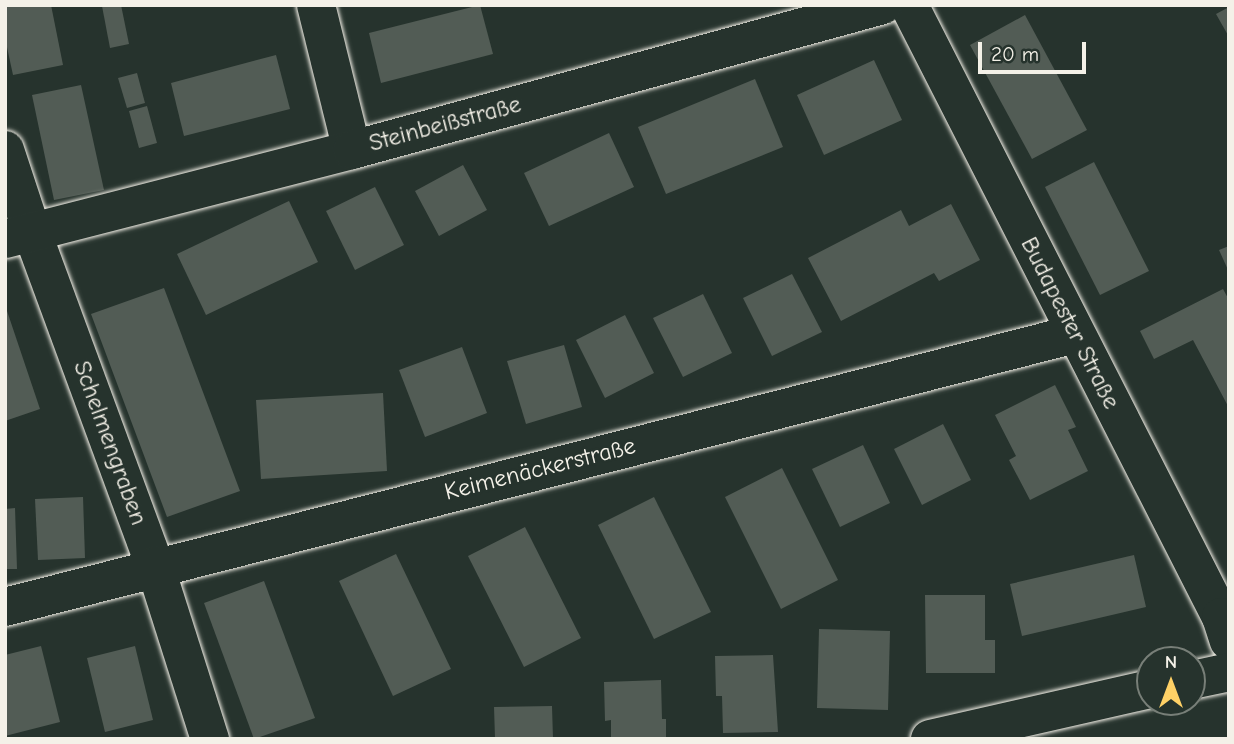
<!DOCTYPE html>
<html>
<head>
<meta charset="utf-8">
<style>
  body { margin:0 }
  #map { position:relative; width:1234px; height:744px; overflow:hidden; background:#26332d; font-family:"Comic Neue",sans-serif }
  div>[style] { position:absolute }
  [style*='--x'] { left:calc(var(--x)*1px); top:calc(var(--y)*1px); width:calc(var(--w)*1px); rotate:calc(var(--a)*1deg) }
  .building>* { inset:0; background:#525c55 }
  .roads { filter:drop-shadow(0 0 2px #f4f1e8) drop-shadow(0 0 2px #f4f1e8) }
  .minor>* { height:38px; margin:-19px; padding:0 19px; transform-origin:19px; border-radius:19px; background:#26332d }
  span { translate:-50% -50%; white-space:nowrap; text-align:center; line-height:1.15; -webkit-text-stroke:5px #26332d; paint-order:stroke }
  .street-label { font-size:24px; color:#f4f1e8 }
  .frame { position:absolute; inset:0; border:7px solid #f4f1e8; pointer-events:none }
  .north { position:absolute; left:1136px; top:646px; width:70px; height:70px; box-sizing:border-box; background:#26332d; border:2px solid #787f78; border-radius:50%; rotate:0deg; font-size:19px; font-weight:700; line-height:28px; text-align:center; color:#f4f1e8 }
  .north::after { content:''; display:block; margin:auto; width:24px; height:32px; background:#ffd166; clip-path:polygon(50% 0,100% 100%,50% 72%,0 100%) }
  .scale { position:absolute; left:978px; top:42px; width:108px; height:32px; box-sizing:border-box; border:4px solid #f4f1e8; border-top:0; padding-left:9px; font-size:21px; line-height:24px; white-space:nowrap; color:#f4f1e8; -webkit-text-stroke:5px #26332d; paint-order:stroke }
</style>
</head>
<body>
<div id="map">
  <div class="building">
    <div style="clip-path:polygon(5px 5px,51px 5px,63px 65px,13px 75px,5px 38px)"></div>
    <div style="clip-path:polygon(121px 5px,129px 44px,110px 48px,102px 6px)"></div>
    <div style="clip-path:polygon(480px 5px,493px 54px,381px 83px,369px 33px)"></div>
    <div style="clip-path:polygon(1229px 7px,1229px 37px,1216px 14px)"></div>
    <div style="clip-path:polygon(1025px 15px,1087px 130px,1032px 159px,970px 45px)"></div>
    <div style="clip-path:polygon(276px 55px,290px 109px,184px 136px,171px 83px)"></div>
    <div style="clip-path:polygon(874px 60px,902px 120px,824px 155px,797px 95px)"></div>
    <div style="clip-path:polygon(137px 73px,145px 103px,127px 108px,118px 78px)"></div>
    <div style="clip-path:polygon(755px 79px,783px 147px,666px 194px,638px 127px)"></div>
    <div style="clip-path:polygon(81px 85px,104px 190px,54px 200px,32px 95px)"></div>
    <div style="clip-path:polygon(147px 106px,157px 143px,139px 148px,129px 111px)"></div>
    <div style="clip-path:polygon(609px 133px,634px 187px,549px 226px,524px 173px)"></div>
    <div style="clip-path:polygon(1094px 162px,1149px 271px,1100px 295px,1045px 187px)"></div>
    <div style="clip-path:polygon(463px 165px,487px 210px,439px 236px,415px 191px)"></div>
    <div style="clip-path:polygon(375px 187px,404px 245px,355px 270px,326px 211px)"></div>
    <div style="clip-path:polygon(289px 201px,318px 262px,206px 315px,177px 254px)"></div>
    <div style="clip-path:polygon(951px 204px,980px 260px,939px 281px,934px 273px,841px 321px,808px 258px,901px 210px,909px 226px)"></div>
    <div style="clip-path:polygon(1229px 246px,1229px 272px,1219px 250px)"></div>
    <div style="clip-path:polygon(792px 274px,822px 332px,772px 356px,743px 298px)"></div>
    <div style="clip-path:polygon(164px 288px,240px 491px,167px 517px,91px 314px)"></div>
    <div style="clip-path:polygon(1223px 289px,1229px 300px,1229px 408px,1193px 340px,1154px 359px,1140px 331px)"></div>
    <div style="clip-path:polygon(703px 294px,732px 353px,683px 377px,653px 318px)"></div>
    <div style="clip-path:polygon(5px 305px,40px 409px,5px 421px)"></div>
    <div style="clip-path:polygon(625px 315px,654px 373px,605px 398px,576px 340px)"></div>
    <div style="clip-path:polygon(564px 345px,582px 407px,526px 424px,507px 361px)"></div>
    <div style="clip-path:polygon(462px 347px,487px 413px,425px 437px,399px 370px)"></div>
    <div style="clip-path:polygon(1055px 385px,1076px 427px,1068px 430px,1088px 471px,1030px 500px,1009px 460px,1016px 456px,995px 415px)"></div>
    <div style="clip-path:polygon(383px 393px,387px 471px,261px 479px,256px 400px)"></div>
    <div style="clip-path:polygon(943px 424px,971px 480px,922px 505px,894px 449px)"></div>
    <div style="clip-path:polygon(863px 445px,890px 503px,840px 527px,812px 469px)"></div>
    <div style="clip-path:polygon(782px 468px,838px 580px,781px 609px,725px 497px)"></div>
    <div style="clip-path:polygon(83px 497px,85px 558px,38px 560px,35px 499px)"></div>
    <div style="clip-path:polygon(654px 497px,711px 612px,654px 639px,598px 525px)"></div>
    <div style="clip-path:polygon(15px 508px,17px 569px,5px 569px,5px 509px)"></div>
    <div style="clip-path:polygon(525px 527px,581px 638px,524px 667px,468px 556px)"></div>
    <div style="clip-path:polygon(396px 554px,451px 669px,393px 696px,339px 581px)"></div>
    <div style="clip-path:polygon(1134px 555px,1146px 607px,1022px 636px,1010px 584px)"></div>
    <div style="clip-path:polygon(264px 581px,315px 718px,254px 739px,204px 603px)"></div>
    <div style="clip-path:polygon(925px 595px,985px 595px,985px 640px,995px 640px,995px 673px,926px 673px)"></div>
    <div style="clip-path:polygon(819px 629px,890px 631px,888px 710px,817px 708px)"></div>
    <div style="clip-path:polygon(41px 646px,60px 722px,5px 736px,5px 655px)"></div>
    <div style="clip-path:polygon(135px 646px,153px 720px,105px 732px,87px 658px)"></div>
    <div style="clip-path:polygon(773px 655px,778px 732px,723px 733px,722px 696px,716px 696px,715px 656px)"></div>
    <div style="clip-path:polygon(661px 680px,662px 719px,666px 719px,666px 739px,611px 739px,611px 720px,605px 721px,604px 682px)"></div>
    <div style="clip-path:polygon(552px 706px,553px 739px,495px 739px,494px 707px)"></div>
  </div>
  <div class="roads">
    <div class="minor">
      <div style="--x:316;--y:5;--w:149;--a:76.1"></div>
      <div style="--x:909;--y:5;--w:687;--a:62.99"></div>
      <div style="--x:1221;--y:617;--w:25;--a:72"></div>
      <div style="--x:5;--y:150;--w:86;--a:71.8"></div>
      <div style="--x:32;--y:232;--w:356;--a:69.8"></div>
      <div style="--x:155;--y:566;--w:182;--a:72.4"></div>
      <div style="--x:5;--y:239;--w:358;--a:-14.4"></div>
      <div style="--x:352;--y:150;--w:550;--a:-15.27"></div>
      <div style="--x:5;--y:607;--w:1104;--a:-14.31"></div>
      <div style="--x:1192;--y:680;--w:38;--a:-12"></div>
      <div style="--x:930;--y:739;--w:226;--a:-12.8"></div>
    </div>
  </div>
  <div class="street-label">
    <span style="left:445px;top:124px;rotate:-15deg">Steinbeißstraße</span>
    <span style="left:1070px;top:323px;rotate:63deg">Budapester Straße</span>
    <span style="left:110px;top:443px;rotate:70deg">Schelmengraben</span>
    <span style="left:540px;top:469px;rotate:-14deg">Keimenäckerstraße</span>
  </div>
  <div class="frame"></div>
  <div class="north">N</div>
  <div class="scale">20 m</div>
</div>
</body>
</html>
